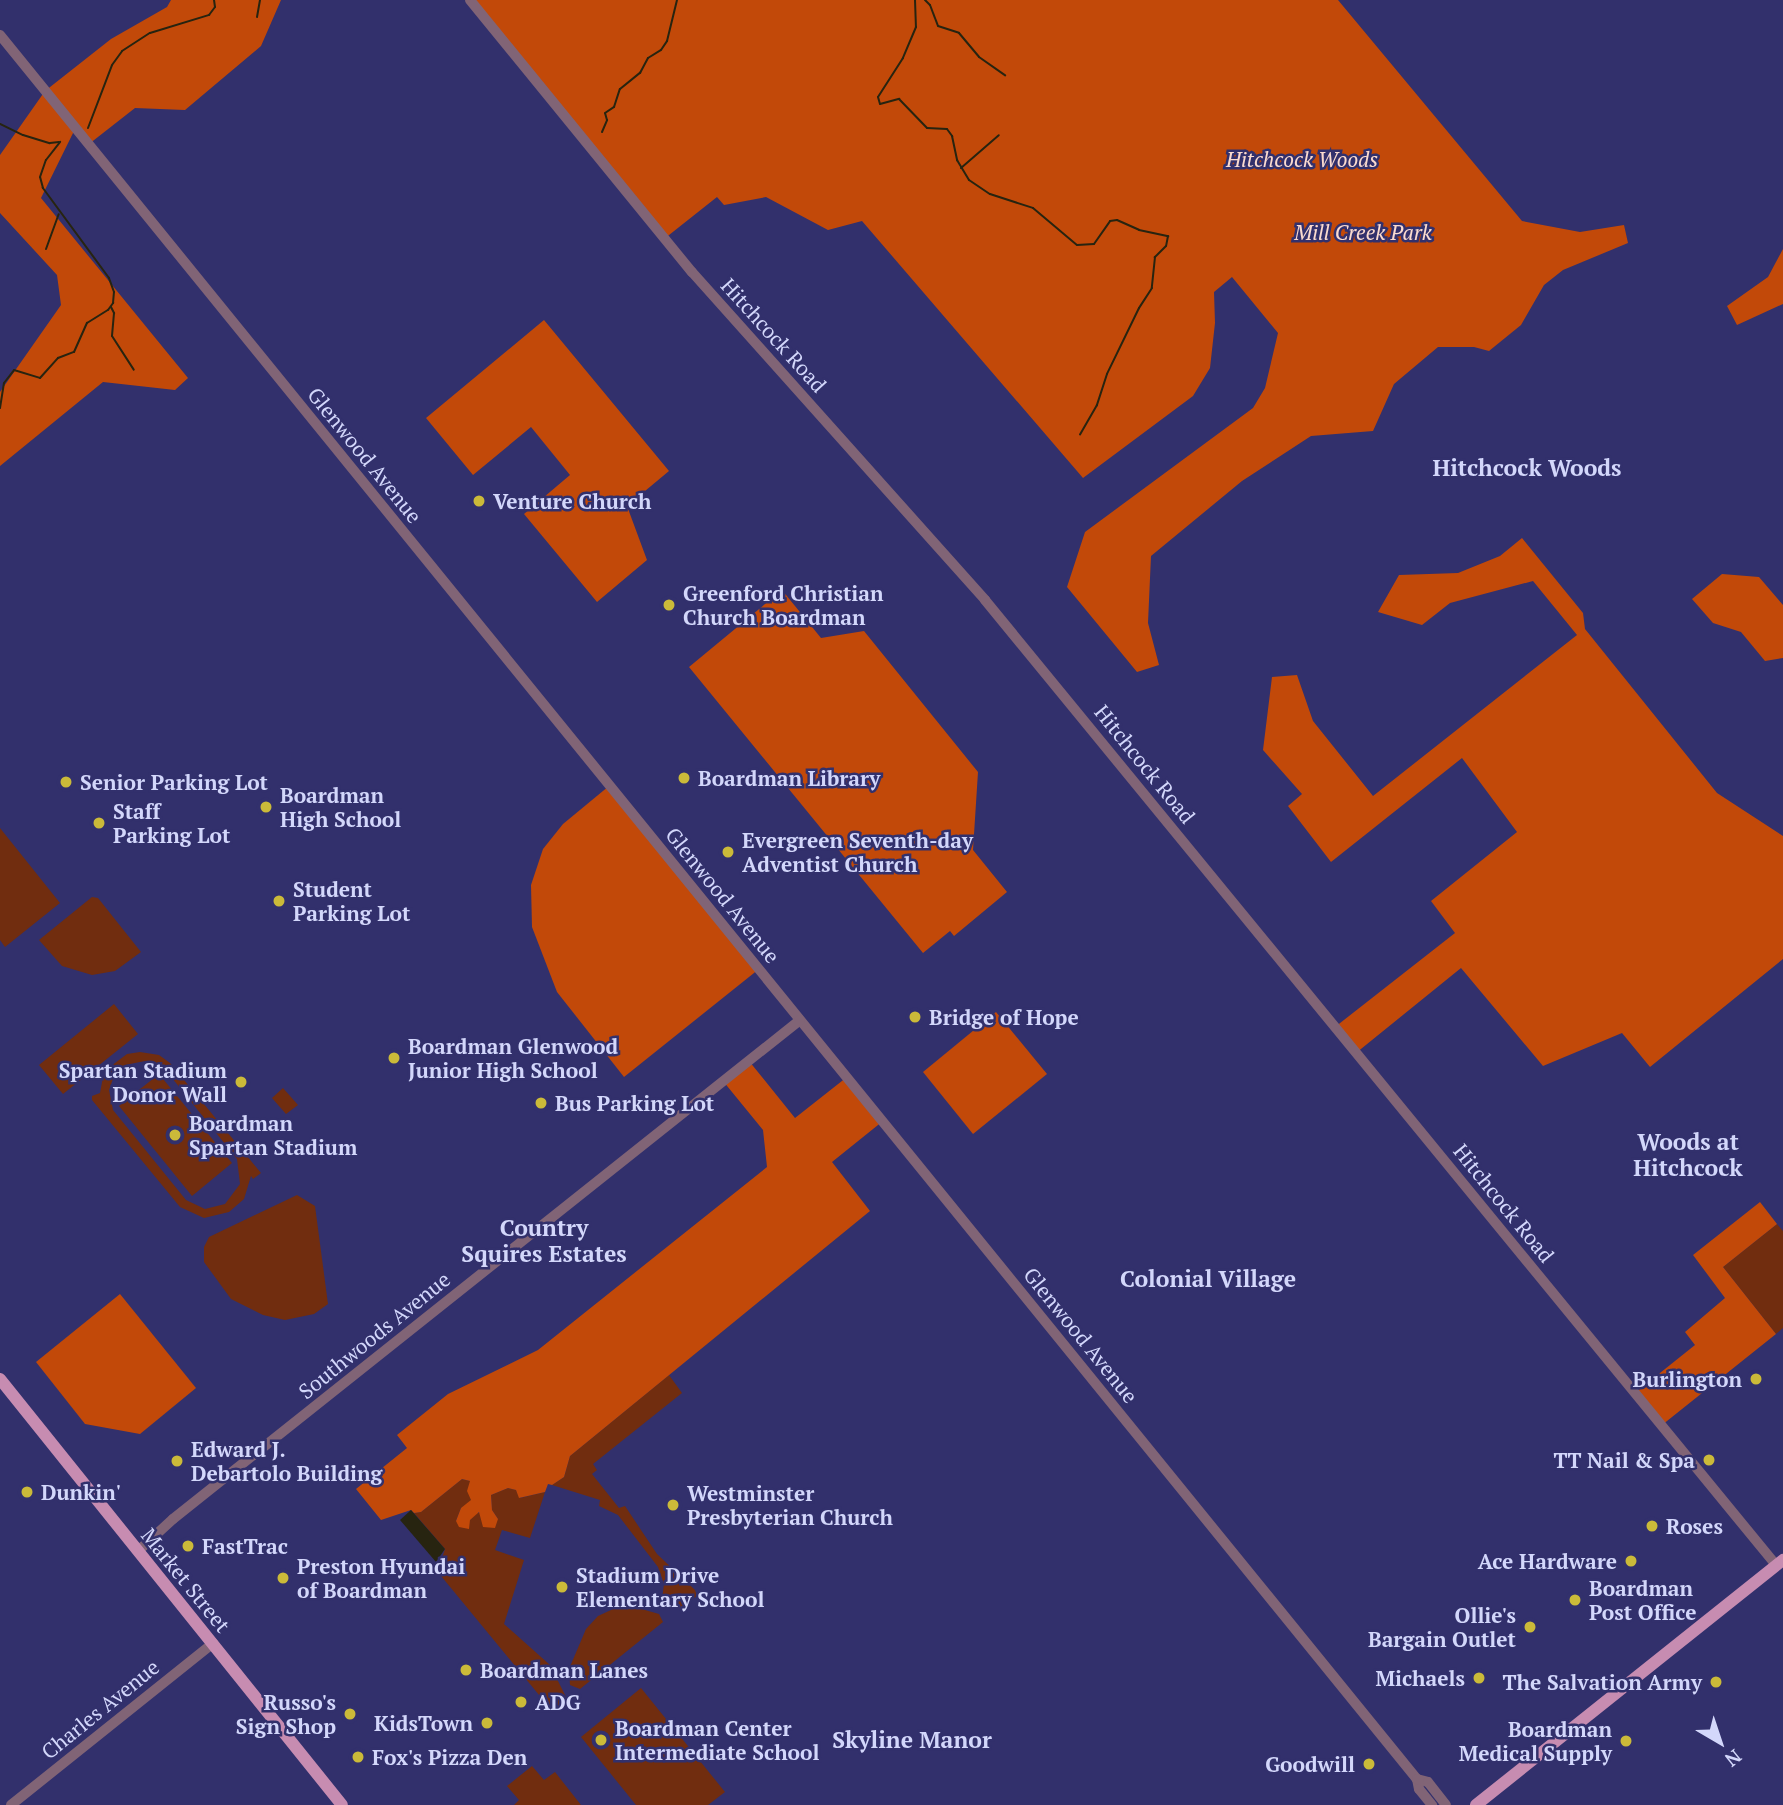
<!DOCTYPE html>
<html>
<head>
<meta charset="utf-8">
<style>
  body { margin:0 }
  #map { position:relative; width:1783px; height:1805px; overflow:hidden; background:#32306c; font-family:"PT Serif",serif }
  div>[style] { position:absolute }
  [style*='--x'] { left:calc(var(--x)*1px); top:calc(var(--y)*1px); width:calc(var(--w)*1px); rotate:calc(var(--a)*1deg) }
  .green>* { inset:0; background:#712d0f }
  .forest>* { inset:0; background:#c24909 }
  .water>* { inset:0; background:#272410 }
  .stream>* { height:2px; margin:-1px; padding:0 1px; transform-origin:1px; border-radius:1px; background:#272410 }
  .tertiary>* { height:10px; margin:-5px; padding:0 5px; transform-origin:5px; border-radius:5px; background:#816476 }
  .primary>* { height:12px; margin:-6px; padding:0 6px; transform-origin:6px; border-radius:6px; background:#c78cb1 }
  .dots>* { width:19px; height:19px; translate:-50% -50%; box-sizing:border-box; border:4px solid #32306c; border-radius:50% }
  span { translate:-50% -50%; white-space:nowrap; text-align:center; line-height:1.15; -webkit-text-stroke:5px #32306c; paint-order:stroke }
  .park-label { font-size:21px; color:#fbdbcf; font-style:italic }
  .street-label { font-size:21px; color:#d3d7fb }
  .poi-label { font-size:21px; color:#d3d7fb; font-weight:700 }
  .left { translate:0 -50%; text-align:left }
  .right { translate:-100% -50%; text-align:right }
  .neighbourhood-label { font-size:23px; color:#d3d7fb; font-weight:700 }
  .north { position:absolute; left:1685px; top:1707px; width:70px; height:70px; -webkit-text-stroke:5px #32306c; paint-order:stroke; rotate:141deg; font-size:19px; font-weight:700; line-height:28px; text-align:center; color:#d3d7fb }
  .north::after { content:''; display:block; margin:auto; width:24px; height:32px; background:#d3d7fb; clip-path:polygon(50% 0,100% 100%,50% 72%,0 100%) }
</style>
</head>
<body>
<div id="map">
  <div class="green">
    <div style="clip-path:polygon(0 828px,60px 903px,5px 947px,0 940px)"></div>
    <div style="clip-path:polygon(92px 897px,98px 898px,141px 952px,115px 971px,92px 975px,62px 966px,39px 940px)"></div>
    <div style="clip-path:polygon(114px 1004px,138px 1034px,63px 1094px,39px 1065px)"></div>
    <div style="clip-path:polygon(evenodd,140px 1052px,159px 1055px,170px 1063px,261px 1173px,253px 1179px,251px 1176px,244px 1199px,229px 1212px,204px 1218px,180px 1207px,92px 1100px,92px 1096px,100px 1093px,103px 1077px,111px 1066px,127px 1054px,140px 1052px,145px 1061px,168px 1073px,237px 1159px,240px 1184px,225px 1204px,205px 1209px,186px 1200px,113px 1110px,109px 1090px,114px 1076px,125px 1065px,145px 1061px)"></div>
    <div style="clip-path:polygon(159px 1074px,232px 1163px,192px 1196px,119px 1106px)"></div>
    <div style="clip-path:polygon(283px 1088px,298px 1105px,286px 1114px,272px 1098px)"></div>
    <div style="clip-path:polygon(297px 1195px,315px 1206px,328px 1304px,314px 1314px,285px 1320px,263px 1315px,231px 1299px,204px 1262px,204px 1247px,209px 1237px)"></div>
    <div style="clip-path:polygon(1777px 1224px,1783px 1231px,1783px 1328px,1776px 1334px,1723px 1267px)"></div>
    <div style="clip-path:polygon(669px 1375px,682px 1393px,593px 1464px,597px 1470px,592px 1474px,619px 1508px,625px 1506px,657px 1554px,695px 1590px,697px 1596px,679px 1609px,662px 1599px,664px 1584px,658px 1567px,618px 1515px,599px 1506px,600px 1500px,552px 1485px,564px 1477px,570px 1456px)"></div>
    <div style="clip-path:polygon(462px 1479px,470px 1481px,472px 1499px,469px 1504px,461px 1508px,456px 1521px,470px 1520px,476px 1512px,498px 1519px,492px 1510px,491px 1495px,508px 1488px,516px 1490px,520px 1498px,545px 1492px,530px 1538px,502px 1530px,495px 1550px,524px 1560px,504px 1624px,550px 1665px,567px 1699px,553px 1712px,432px 1565px,442px 1558px,445px 1549px,414px 1513px,421px 1512px)"></div>
    <div style="clip-path:polygon(624px 1604px,659px 1614px,663px 1622px,580px 1689px,570px 1685px,569px 1669px,586px 1629px,598px 1616px)"></div>
    <div style="clip-path:polygon(641px 1688px,725px 1792px,708px 1805px,636px 1805px,581px 1737px)"></div>
    <div style="clip-path:polygon(532px 1766px,544px 1780px,555px 1772px,581px 1805px,514px 1805px,519px 1800px,507px 1786px)"></div>
  </div>
  <div class="forest">
    <div style="clip-path:polygon(171px 0,281px 0,261px 46px,185px 110px,135px 108px,89px 144px,75px 129px,41px 198px,188px 378px,175px 390px,103px 382px,0 466px,0 392px,61px 305px,57px 275px,0 213px,0 155px,45px 91px,111px 39px,167px 7px)"></div>
    <div style="clip-path:polygon(470px 0,1338px 0,1522px 221px,1580px 232px,1624px 225px,1628px 243px,1563px 270px,1544px 285px,1521px 325px,1489px 351px,1474px 347px,1438px 347px,1394px 384px,1373px 431px,1311px 436px,1242px 481px,1151px 556px,1148px 623px,1159px 665px,1137px 672px,1067px 587px,1085px 532px,1253px 408px,1265px 388px,1278px 333px,1232px 277px,1214px 292px,1215px 323px,1210px 368px,1193px 396px,1083px 478px,862px 221px,828px 230px,766px 197px,724px 205px,717px 197px,664px 239px)"></div>
    <div style="clip-path:polygon(1783px 249px,1783px 304px,1737px 325px,1727px 306px,1768px 277px)"></div>
    <div style="clip-path:polygon(544px 320px,669px 471px,627px 506px,647px 560px,597px 602px,524px 514px,570px 475px,531px 427px,473px 475px,426px 418px)"></div>
    <div style="clip-path:polygon(1522px 538px,1583px 613px,1585px 629px,1717px 793px,1783px 836px,1783px 959px,1650px 1067px,1622px 1033px,1543px 1066px,1461px 968px,1356px 1053px,1335px 1027px,1455px 933px,1431px 901px,1517px 832px,1462px 758px,1331px 862px,1288px 806px,1302px 794px,1263px 750px,1272px 677px,1297px 675px,1313px 721px,1373px 796px,1577px 635px,1533px 581px,1450px 603px,1422px 625px,1378px 612px,1399px 575px,1458px 573px,1500px 556px)"></div>
    <div style="clip-path:polygon(1722px 574px,1759px 577px,1783px 605px,1783px 658px,1765px 661px,1741px 632px,1713px 623px,1692px 599px)"></div>
    <div style="clip-path:polygon(782px 590px,821px 638px,864px 631px,978px 772px,973px 850px,1007px 892px,954px 936px,950px 931px,923px 953px,689px 667px)"></div>
    <div style="clip-path:polygon(609px 786px,759px 969px,624px 1077px,557px 992px,532px 927px,531px 885px,543px 849px,563px 824px)"></div>
    <div style="clip-path:polygon(996px 1012px,1047px 1074px,973px 1134px,923px 1072px)"></div>
    <div style="clip-path:polygon(749px 1061px,795px 1118px,847px 1077px,883px 1121px,832px 1162px,870px 1211px,570px 1456px,564px 1477px,552px 1485px,548px 1484px,545px 1492px,519px 1498px,516px 1490px,508px 1488px,491px 1495px,492px 1510px,498px 1519px,495px 1528px,483px 1527px,479px 1512px,470px 1520px,469px 1529px,459px 1527px,456px 1521px,461px 1508px,471px 1500px,467px 1491px,470px 1481px,462px 1479px,421px 1512px,414px 1513px,411px 1510px,381px 1520px,356px 1489px,407px 1448px,397px 1435px,448px 1394px,538px 1350px,767px 1167px,763px 1130px,723px 1081px)"></div>
    <div style="clip-path:polygon(1760px 1202px,1777px 1224px,1723px 1267px,1776px 1334px,1662px 1425px,1635px 1393px,1695px 1345px,1685px 1332px,1725px 1298px,1693px 1255px)"></div>
    <div style="clip-path:polygon(120px 1294px,196px 1388px,140px 1434px,85px 1424px,36px 1362px)"></div>
  </div>
  <div class="water">
    <div style="clip-path:polygon(411px 1510px,445px 1549px,436px 1562px,400px 1520px)"></div>
  </div>
  <div class="stream">
    <div style="--x:915;--y:0;--w:27;--a:88"></div>
    <div style="--x:916;--y:27;--w:34;--a:113"></div>
    <div style="--x:903;--y:58;--w:46;--a:122.7"></div>
    <div style="--x:878;--y:97;--w:7;--a:74"></div>
    <div style="--x:880;--y:104;--w:20;--a:-15"></div>
    <div style="--x:899;--y:99;--w:40;--a:46"></div>
    <div style="--x:927;--y:128;--w:20;--a:3"></div>
    <div style="--x:947;--y:129;--w:9;--a:54"></div>
    <div style="--x:952;--y:136;--w:25;--a:78"></div>
    <div style="--x:957;--y:160;--w:23;--a:59"></div>
    <div style="--x:969;--y:180;--w:25;--a:34"></div>
    <div style="--x:990;--y:194;--w:45;--a:18"></div>
    <div style="--x:1033;--y:208;--w:57;--a:40.1"></div>
    <div style="--x:1077;--y:245;--w:17;--a:-3"></div>
    <div style="--x:1094;--y:244;--w:28;--a:-55"></div>
    <div style="--x:1110;--y:221;--w:7;--a:-8"></div>
    <div style="--x:1117;--y:220;--w:24;--a:24"></div>
    <div style="--x:1139;--y:230;--w:30;--a:12"></div>
    <div style="--x:1168;--y:236;--w:10;--a:101"></div>
    <div style="--x:1166;--y:246;--w:16;--a:135"></div>
    <div style="--x:1155;--y:257;--w:31;--a:96"></div>
    <div style="--x:1152;--y:288;--w:24;--a:123"></div>
    <div style="--x:1139;--y:308;--w:73;--a:115.9"></div>
    <div style="--x:1107;--y:374;--w:33;--a:108"></div>
    <div style="--x:1097;--y:405;--w:34;--a:120"></div>
    <div style="--x:925;--y:0;--w:7;--a:45"></div>
    <div style="--x:930;--y:5;--w:22;--a:69"></div>
    <div style="--x:938;--y:26;--w:22;--a:18"></div>
    <div style="--x:959;--y:33;--w:31;--a:50"></div>
    <div style="--x:979;--y:57;--w:32;--a:35"></div>
    <div style="--x:257;--y:17;--w:17;--a:-80"></div>
    <div style="--x:0;--y:124;--w:25;--a:26"></div>
    <div style="--x:23;--y:135;--w:28;--a:17"></div>
    <div style="--x:50;--y:143;--w:9;--a:-6"></div>
    <div style="--x:88;--y:128;--w:67;--a:-69.1"></div>
    <div style="--x:112;--y:65;--w:17;--a:-54"></div>
    <div style="--x:122;--y:51;--w:33;--a:-33"></div>
    <div style="--x:150;--y:33;--w:62;--a:-17"></div>
    <div style="--x:209;--y:15;--w:10;--a:-53"></div>
    <div style="--x:215;--y:7;--w:7;--a:-98"></div>
    <div style="--x:602;--y:132;--w:13;--a:-67"></div>
    <div style="--x:607;--y:120;--w:7;--a:-106"></div>
    <div style="--x:605;--y:113;--w:11;--a:-34"></div>
    <div style="--x:614;--y:107;--w:19;--a:-72"></div>
    <div style="--x:620;--y:89;--w:26;--a:-39"></div>
    <div style="--x:640;--y:73;--w:17;--a:-62"></div>
    <div style="--x:648;--y:58;--w:15;--a:-32"></div>
    <div style="--x:661;--y:50;--w:11;--a:-56"></div>
    <div style="--x:667;--y:41;--w:42;--a:-76.3"></div>
    <div style="--x:961;--y:168;--w:50;--a:-41"></div>
    <div style="--x:46;--y:249;--w:37;--a:-70"></div>
    <div style="--x:111;--y:307;--w:7;--a:63"></div>
    <div style="--x:114;--y:313;--w:23;--a:95"></div>
    <div style="--x:112;--y:336;--w:40;--a:57.1"></div>
    <div style="--x:0;--y:408;--w:25;--a:-81"></div>
    <div style="--x:4;--y:383;--w:16;--a:-52"></div>
    <div style="--x:14;--y:370;--w:27;--a:17"></div>
    <div style="--x:40;--y:378;--w:27;--a:-48"></div>
    <div style="--x:58;--y:358;--w:17;--a:-21"></div>
    <div style="--x:74;--y:352;--w:32;--a:-66"></div>
    <div style="--x:87;--y:323;--w:25;--a:-32"></div>
    <div style="--x:108;--y:310;--w:9;--a:-54"></div>
    <div style="--x:113;--y:303;--w:11;--a:-85"></div>
    <div style="--x:114;--y:292;--w:15;--a:-110"></div>
    <div style="--x:109;--y:278;--w:112;--a:-126.3"></div>
    <div style="--x:43;--y:188;--w:11;--a:-105"></div>
    <div style="--x:40;--y:177;--w:18;--a:-71"></div>
    <div style="--x:46;--y:160;--w:23;--a:-52"></div>
  </div>
  <div class="tertiary">
    <div style="--x:470;--y:0;--w:351;--a:50.8"></div>
    <div style="--x:692;--y:272;--w:440;--a:48.2"></div>
    <div style="--x:985;--y:600;--w:1248;--a:50.66"></div>
    <div style="--x:0;--y:35;--w:2247;--a:50.91"></div>
    <div style="--x:1417;--y:1779;--w:10;--a:79"></div>
    <div style="--x:1419;--y:1789;--w:21;--a:51"></div>
    <div style="--x:138;--y:1551;--w:47;--a:-42.4"></div>
    <div style="--x:173;--y:1519;--w:801;--a:-38.51"></div>
    <div style="--x:1417;--y:1779;--w:11;--a:15"></div>
    <div style="--x:1428;--y:1782;--w:29;--a:52"></div>
    <div style="--x:11;--y:1805;--w:259;--a:-38.7"></div>
  </div>
  <div class="primary">
    <div style="--x:0;--y:1379;--w:546;--a:51.24"></div>
    <div style="--x:1476;--y:1805;--w:393;--a:-38.6"></div>
  </div>
  <div class="dots">
    <div style="left:479px;top:501px;background:#cbba39"></div>
    <div style="left:669px;top:605px;background:#cbba39"></div>
    <div style="left:684px;top:778px;background:#cbba39"></div>
    <div style="left:66px;top:782px;background:#cbba39"></div>
    <div style="left:266px;top:807px;background:#cbba39"></div>
    <div style="left:99px;top:823px;background:#cbba39"></div>
    <div style="left:728px;top:852px;background:#cbba39"></div>
    <div style="left:279px;top:901px;background:#cbba39"></div>
    <div style="left:915px;top:1017px;background:#cbba39"></div>
    <div style="left:394px;top:1058px;background:#cbba39"></div>
    <div style="left:241px;top:1082px;background:#cbba39"></div>
    <div style="left:541px;top:1103px;background:#cbba39"></div>
    <div style="left:175px;top:1135px;background:#cbba39"></div>
    <div style="left:1756px;top:1379px;background:#cbba39"></div>
    <div style="left:1709px;top:1460px;background:#cbba39"></div>
    <div style="left:177px;top:1461px;background:#cbba39"></div>
    <div style="left:27px;top:1492px;background:#cbba39"></div>
    <div style="left:673px;top:1505px;background:#cbba39"></div>
    <div style="left:1652px;top:1526px;background:#cbba39"></div>
    <div style="left:188px;top:1546px;background:#cbba39"></div>
    <div style="left:1631px;top:1561px;background:#cbba39"></div>
    <div style="left:283px;top:1578px;background:#cbba39"></div>
    <div style="left:562px;top:1587px;background:#cbba39"></div>
    <div style="left:1575px;top:1600px;background:#cbba39"></div>
    <div style="left:1530px;top:1627px;background:#cbba39"></div>
    <div style="left:466px;top:1670px;background:#cbba39"></div>
    <div style="left:1479px;top:1678px;background:#cbba39"></div>
    <div style="left:1716px;top:1682px;background:#cbba39"></div>
    <div style="left:521px;top:1702px;background:#cbba39"></div>
    <div style="left:350px;top:1714px;background:#cbba39"></div>
    <div style="left:487px;top:1723px;background:#cbba39"></div>
    <div style="left:601px;top:1740px;background:#cbba39"></div>
    <div style="left:1626px;top:1741px;background:#cbba39"></div>
    <div style="left:358px;top:1757px;background:#cbba39"></div>
    <div style="left:1369px;top:1764px;background:#cbba39"></div>
  </div>
  <div class="park-label">
    <span style="left:1302px;top:159px">Hitchcock Woods</span>
    <span style="left:1363px;top:232px">Mill Creek Park</span>
  </div>
  <div class="street-label">
    <span style="left:774px;top:335px;rotate:48deg">Hitchcock Road</span>
    <span style="left:365px;top:455px;rotate:51deg">Glenwood Avenue</span>
    <span style="left:1145px;top:764px;rotate:51deg">Hitchcock Road</span>
    <span style="left:723px;top:895px;rotate:51deg">Glenwood Avenue</span>
    <span style="left:1504px;top:1203px;rotate:51deg">Hitchcock Road</span>
    <span style="left:374px;top:1335px;rotate:-39deg">Southwoods Avenue</span>
    <span style="left:1081px;top:1335px;rotate:51deg">Glenwood Avenue</span>
    <span style="left:186px;top:1580px;rotate:51deg">Market Street</span>
    <span style="left:100px;top:1709px;rotate:-39deg">Charles Avenue</span>
  </div>
  <div class="poi-label">
    <span class="left" style="left:493px;top:501px">Venture Church</span>
    <span class="left" style="left:683px;top:605px">Greenford Christian<br>Church Boardman</span>
    <span class="left" style="left:698px;top:778px">Boardman Library</span>
    <span class="left" style="left:80px;top:782px">Senior Parking Lot</span>
    <span class="left" style="left:280px;top:807px">Boardman<br>High School</span>
    <span class="left" style="left:113px;top:823px">Staff<br>Parking Lot</span>
    <span class="left" style="left:742px;top:852px">Evergreen Seventh-day<br>Adventist Church</span>
    <span class="left" style="left:293px;top:901px">Student<br>Parking Lot</span>
    <span class="left" style="left:929px;top:1017px">Bridge of Hope</span>
    <span class="left" style="left:408px;top:1058px">Boardman Glenwood<br>Junior High School</span>
    <span class="right" style="left:227px;top:1082px">Spartan Stadium<br>Donor Wall</span>
    <span class="left" style="left:555px;top:1103px">Bus Parking Lot</span>
    <span class="left" style="left:189px;top:1135px">Boardman<br>Spartan Stadium</span>
    <span class="right" style="left:1742px;top:1379px">Burlington</span>
    <span class="left" style="left:191px;top:1461px">Edward J.<br>Debartolo Building</span>
    <span class="right" style="left:1695px;top:1460px">TT Nail &amp; Spa</span>
    <span class="left" style="left:41px;top:1492px">Dunkin'</span>
    <span class="left" style="left:687px;top:1505px">Westminster<br>Presbyterian Church</span>
    <span class="left" style="left:1666px;top:1526px">Roses</span>
    <span class="left" style="left:202px;top:1546px">FastTrac</span>
    <span class="right" style="left:1617px;top:1561px">Ace Hardware</span>
    <span class="left" style="left:297px;top:1578px">Preston Hyundai<br>of Boardman</span>
    <span class="left" style="left:576px;top:1587px">Stadium Drive<br>Elementary School</span>
    <span class="left" style="left:1589px;top:1600px">Boardman<br>Post Office</span>
    <span class="right" style="left:1516px;top:1627px">Ollie's<br>Bargain Outlet</span>
    <span class="left" style="left:480px;top:1670px">Boardman Lanes</span>
    <span class="right" style="left:1465px;top:1678px">Michaels</span>
    <span class="right" style="left:1702px;top:1682px">The Salvation Army</span>
    <span class="right" style="left:336px;top:1714px">Russo's<br>Sign Shop</span>
    <span class="left" style="left:535px;top:1702px">ADG</span>
    <span class="right" style="left:473px;top:1723px">KidsTown</span>
    <span class="left" style="left:615px;top:1740px">Boardman Center<br>Intermediate School</span>
    <span class="right" style="left:1612px;top:1741px">Boardman<br>Medical Supply</span>
    <span class="left" style="left:372px;top:1757px">Fox's Pizza Den</span>
    <span class="right" style="left:1355px;top:1764px">Goodwill</span>
  </div>
  <div class="neighbourhood-label">
    <span style="left:1527px;top:468px">Hitchcock Woods</span>
    <span style="left:1688px;top:1155px">Woods at<br>Hitchcock</span>
    <span style="left:544px;top:1241px">Country<br>Squires Estates</span>
    <span style="left:1208px;top:1279px">Colonial Village</span>
    <span style="left:912px;top:1740px">Skyline Manor</span>
  </div>
  <div class="north">N</div>
</div>
</body>
</html>
